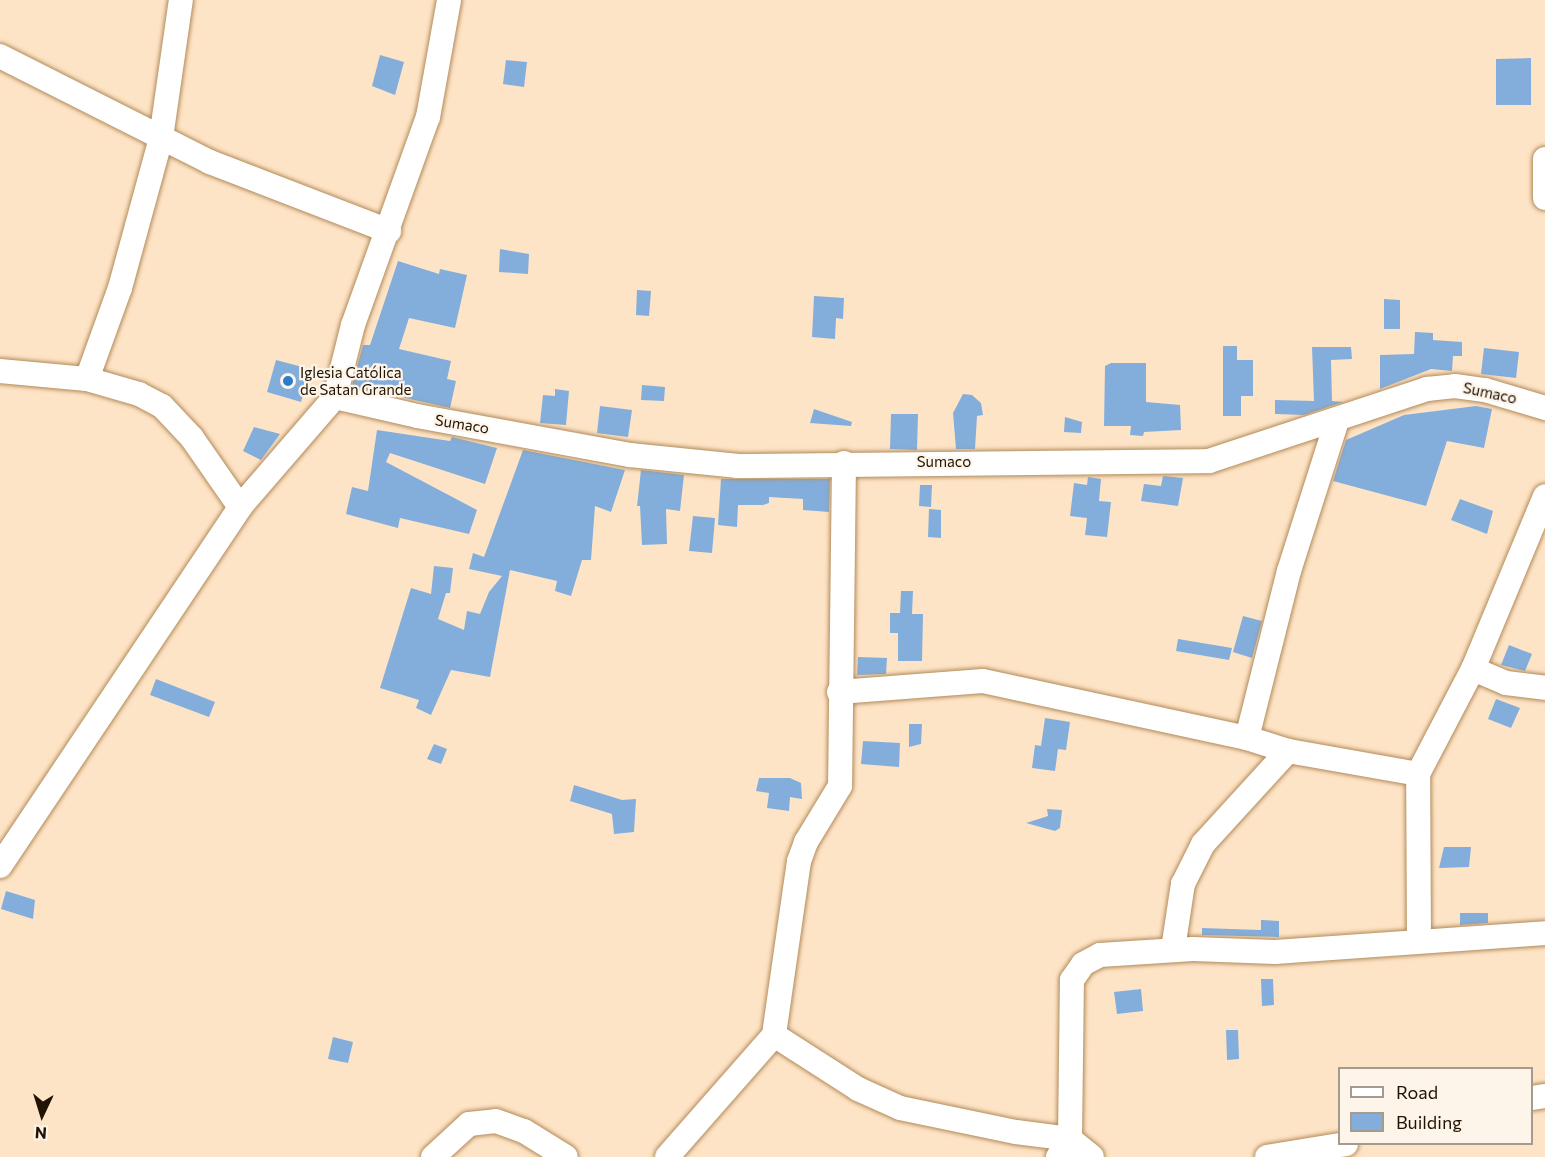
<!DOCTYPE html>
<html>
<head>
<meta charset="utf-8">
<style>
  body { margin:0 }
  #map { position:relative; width:1545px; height:1157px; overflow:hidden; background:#fee4c6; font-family:Commissioner,sans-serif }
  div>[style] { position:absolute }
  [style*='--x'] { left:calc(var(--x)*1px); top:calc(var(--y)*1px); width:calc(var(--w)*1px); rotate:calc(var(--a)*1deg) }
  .building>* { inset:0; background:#83aedc }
  .roads { filter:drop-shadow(0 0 2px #b28a59) drop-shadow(0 0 2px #b28a59) }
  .minor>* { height:24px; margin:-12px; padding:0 12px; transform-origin:12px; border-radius:12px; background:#fff }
  .dots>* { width:16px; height:16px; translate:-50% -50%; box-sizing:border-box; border:3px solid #fdf4ea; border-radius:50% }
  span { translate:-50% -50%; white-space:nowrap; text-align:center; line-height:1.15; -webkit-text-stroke:4.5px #fdf4ea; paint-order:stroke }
  .poi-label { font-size:15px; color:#211201 }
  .left { translate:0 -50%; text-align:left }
  .street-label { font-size:15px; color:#211201 }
  .legend { position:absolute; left:1338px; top:1067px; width:195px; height:78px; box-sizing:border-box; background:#fdf4ea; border:2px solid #a59a8d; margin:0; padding:8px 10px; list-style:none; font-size:18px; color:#211201 }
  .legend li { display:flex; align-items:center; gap:12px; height:30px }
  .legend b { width:30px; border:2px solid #a59a8d }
  .north { position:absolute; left:12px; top:1085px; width:60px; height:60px; -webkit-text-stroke:4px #fdf4ea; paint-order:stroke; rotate:184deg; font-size:16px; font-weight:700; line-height:24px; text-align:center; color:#211201 }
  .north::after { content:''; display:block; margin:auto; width:21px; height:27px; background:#211201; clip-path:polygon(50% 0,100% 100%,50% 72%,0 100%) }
</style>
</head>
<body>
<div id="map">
  <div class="building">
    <div style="clip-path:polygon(380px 55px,404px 62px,395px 95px,372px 86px)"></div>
    <div style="clip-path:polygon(1531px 58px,1531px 105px,1496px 105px,1496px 59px)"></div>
    <div style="clip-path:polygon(506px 60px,527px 62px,524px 87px,503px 84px)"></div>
    <div style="clip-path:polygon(500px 249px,529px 254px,528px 274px,499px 272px)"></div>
    <div style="clip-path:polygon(398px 261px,439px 274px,440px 269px,467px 275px,455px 328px,409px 318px,399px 349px,451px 361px,447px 379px,456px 381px,450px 408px,352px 386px,363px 345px,370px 345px)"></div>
    <div style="clip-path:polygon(637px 290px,651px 291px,649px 316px,636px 315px)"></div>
    <div style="clip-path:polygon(814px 296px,844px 298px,843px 319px,836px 318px,835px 339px,812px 337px)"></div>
    <div style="clip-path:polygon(1384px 299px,1400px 300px,1400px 329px,1384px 329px)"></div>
    <div style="clip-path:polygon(1415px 332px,1433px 333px,1433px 340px,1462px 342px,1462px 356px,1453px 356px,1452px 371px,1431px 369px,1380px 389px,1380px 355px,1414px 354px)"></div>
    <div style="clip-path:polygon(1223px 346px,1237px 346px,1237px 360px,1253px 360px,1253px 396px,1241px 396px,1241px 416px,1223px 416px)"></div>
    <div style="clip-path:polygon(1312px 347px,1351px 347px,1352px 359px,1331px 360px,1332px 401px,1343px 402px,1304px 415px,1275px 414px,1275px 400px,1314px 401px)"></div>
    <div style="clip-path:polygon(1484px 348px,1519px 352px,1516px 378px,1481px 374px)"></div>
    <div style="clip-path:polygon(276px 360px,310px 369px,301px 402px,267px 392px)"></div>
    <div style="clip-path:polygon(1111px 363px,1146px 363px,1146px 402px,1180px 405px,1181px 430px,1144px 432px,1143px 436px,1130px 435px,1131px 426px,1104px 426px,1105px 366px)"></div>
    <div style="clip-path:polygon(642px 385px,665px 387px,664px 401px,641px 400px)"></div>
    <div style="clip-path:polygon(555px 389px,569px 391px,566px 425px,540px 423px,543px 395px,555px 396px)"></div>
    <div style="clip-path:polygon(963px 394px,972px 395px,981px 403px,983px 415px,977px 416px,975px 449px,956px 449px,953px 413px)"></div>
    <div style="clip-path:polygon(600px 406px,632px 410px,628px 437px,597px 433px)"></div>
    <div style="clip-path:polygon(1476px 406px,1492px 409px,1484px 448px,1447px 441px,1426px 506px,1333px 481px,1346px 440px,1404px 415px)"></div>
    <div style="clip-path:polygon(814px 409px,852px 422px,851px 426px,810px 423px)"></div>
    <div style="clip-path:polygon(891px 414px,918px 414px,917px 450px,890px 449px)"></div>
    <div style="clip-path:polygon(1065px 417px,1082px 422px,1081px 433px,1064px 432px)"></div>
    <div style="clip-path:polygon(254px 427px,280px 434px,261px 460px,243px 451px)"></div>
    <div style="clip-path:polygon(377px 430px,450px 441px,452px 437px,497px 448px,485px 484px,390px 453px,386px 462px,477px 510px,469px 534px,400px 518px,398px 528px,346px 514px,352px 487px,368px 491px)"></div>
    <div style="clip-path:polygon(523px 450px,625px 470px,611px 512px,595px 506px,591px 560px,582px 560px,571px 596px,555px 591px,557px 581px,510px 570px,490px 677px,451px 670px,431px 715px,416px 708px,419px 700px,380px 688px,411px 588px,431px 594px,434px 566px,453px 568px,450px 593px,446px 593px,438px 619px,464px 630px,467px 611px,480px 614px,489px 592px,502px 576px,469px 569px,473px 553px,484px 557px)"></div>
    <div style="clip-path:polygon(641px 470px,684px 475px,680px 511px,666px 509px,667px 544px,642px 545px,640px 506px,637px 506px)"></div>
    <div style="clip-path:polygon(1163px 476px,1183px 478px,1178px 506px,1141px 501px,1144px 484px,1161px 486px)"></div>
    <div style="clip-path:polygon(1088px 477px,1101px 479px,1099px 501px,1111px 502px,1107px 537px,1085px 535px,1087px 518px,1070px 516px,1074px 483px,1087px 485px)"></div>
    <div style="clip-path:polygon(721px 479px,830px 479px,829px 512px,803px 510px,803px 499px,769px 497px,769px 503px,763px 505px,738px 505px,737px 527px,718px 525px)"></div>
    <div style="clip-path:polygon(920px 485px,932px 485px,931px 507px,919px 506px)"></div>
    <div style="clip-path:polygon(1460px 499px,1493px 511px,1487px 534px,1451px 520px)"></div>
    <div style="clip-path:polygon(929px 509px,941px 510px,941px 538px,928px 537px)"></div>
    <div style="clip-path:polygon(693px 516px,715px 518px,712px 553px,689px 551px)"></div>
    <div style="clip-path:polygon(901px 591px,913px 591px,912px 614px,923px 614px,922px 661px,898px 661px,898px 633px,890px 633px,890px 613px,900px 613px)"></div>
    <div style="clip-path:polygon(1243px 616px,1262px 621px,1252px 658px,1233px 652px)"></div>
    <div style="clip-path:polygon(1178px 639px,1232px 648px,1229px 660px,1176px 651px)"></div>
    <div style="clip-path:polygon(1509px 645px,1532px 654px,1525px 671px,1501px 665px)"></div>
    <div style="clip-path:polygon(858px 657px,887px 658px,886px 674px,857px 675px)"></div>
    <div style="clip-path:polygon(156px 679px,215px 702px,209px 717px,150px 695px)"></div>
    <div style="clip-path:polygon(1496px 699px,1520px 708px,1511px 728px,1488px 719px)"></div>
    <div style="clip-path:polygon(1045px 718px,1070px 722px,1066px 750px,1058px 749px,1055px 771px,1032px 768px,1035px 745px,1041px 746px)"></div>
    <div style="clip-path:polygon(909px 724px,922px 724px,921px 744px,909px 747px)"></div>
    <div style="clip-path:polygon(863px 741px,900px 743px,899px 767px,861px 764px)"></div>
    <div style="clip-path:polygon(434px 744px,447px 749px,441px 764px,427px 759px)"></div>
    <div style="clip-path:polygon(759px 778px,790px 778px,801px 783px,802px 799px,790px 797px,789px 811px,767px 808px,769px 793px,756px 791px)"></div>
    <div style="clip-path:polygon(574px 785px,622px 800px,636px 799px,634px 832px,614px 834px,612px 814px,570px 801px)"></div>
    <div style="clip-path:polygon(1047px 809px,1062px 810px,1060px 828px,1055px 831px,1026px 823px,1048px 816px)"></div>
    <div style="clip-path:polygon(1444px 847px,1471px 847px,1469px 867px,1439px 868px)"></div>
    <div style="clip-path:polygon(6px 891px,35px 900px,33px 919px,1px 909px)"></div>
    <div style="clip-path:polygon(1460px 913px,1488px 913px,1488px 923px,1460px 925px)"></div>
    <div style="clip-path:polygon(1261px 920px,1279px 921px,1279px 937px,1202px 935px,1202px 928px,1261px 930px)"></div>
    <div style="clip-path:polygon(1261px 979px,1273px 979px,1274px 1005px,1262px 1006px)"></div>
    <div style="clip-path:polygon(1141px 989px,1143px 1011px,1117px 1014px,1114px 992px)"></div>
    <div style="clip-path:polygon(1226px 1030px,1238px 1030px,1239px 1059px,1227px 1060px)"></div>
    <div style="clip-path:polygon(333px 1037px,353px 1042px,348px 1063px,328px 1059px)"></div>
  </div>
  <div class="roads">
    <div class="minor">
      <div style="--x:0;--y:56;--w:235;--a:26.8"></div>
      <div style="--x:210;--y:162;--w:192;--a:21.1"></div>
      <div style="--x:1545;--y:159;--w:39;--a:90"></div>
      <div style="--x:0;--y:371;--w:87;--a:5.3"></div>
      <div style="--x:87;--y:379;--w:54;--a:16.1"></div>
      <div style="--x:139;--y:394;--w:26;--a:28"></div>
      <div style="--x:162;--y:406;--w:44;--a:46.8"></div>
      <div style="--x:192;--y:438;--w:84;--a:55.2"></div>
      <div style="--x:87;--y:379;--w:97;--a:-70.1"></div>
      <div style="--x:120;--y:288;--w:156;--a:-74.7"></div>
      <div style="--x:161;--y:138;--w:139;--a:-81.8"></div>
      <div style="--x:335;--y:397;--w:84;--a:13"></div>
      <div style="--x:417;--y:416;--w:217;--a:10.4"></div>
      <div style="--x:630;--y:455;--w:109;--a:5.8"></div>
      <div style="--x:738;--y:466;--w:471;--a:-0.6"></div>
      <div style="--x:1209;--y:461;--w:230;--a:-18.3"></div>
      <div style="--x:1427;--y:389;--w:28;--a:-6"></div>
      <div style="--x:1455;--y:386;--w:30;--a:8"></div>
      <div style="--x:1485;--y:390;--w:63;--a:16.7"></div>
      <div style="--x:844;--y:463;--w:323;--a:90.7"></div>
      <div style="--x:840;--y:786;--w:66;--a:121.3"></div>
      <div style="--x:806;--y:842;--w:20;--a:110"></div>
      <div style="--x:799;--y:861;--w:176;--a:98.2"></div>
      <div style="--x:774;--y:1035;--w:100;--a:32.7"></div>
      <div style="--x:858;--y:1089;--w:46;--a:24.3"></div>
      <div style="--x:900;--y:1108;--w:118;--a:11.7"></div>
      <div style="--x:1016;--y:1132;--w:54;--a:7.4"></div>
      <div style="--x:1070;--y:1139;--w:28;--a:39"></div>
      <div style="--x:1473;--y:669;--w:36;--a:23"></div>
      <div style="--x:1506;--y:683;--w:39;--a:7"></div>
      <div style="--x:839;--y:692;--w:144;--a:-4.4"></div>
      <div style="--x:983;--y:681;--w:270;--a:12.2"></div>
      <div style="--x:1247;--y:738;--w:43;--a:17.6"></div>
      <div style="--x:1288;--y:751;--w:132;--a:10"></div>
      <div style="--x:1247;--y:738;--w:172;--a:-75.9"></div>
      <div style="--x:1289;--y:571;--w:157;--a:-72.3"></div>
      <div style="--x:0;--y:866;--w:432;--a:-56.2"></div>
      <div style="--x:240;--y:507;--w:145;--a:-49.2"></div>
      <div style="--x:335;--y:397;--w:74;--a:-76"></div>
      <div style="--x:353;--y:325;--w:221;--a:-70.2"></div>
      <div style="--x:428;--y:117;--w:119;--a:-79.8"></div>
      <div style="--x:1419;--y:941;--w:167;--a:-90.3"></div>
      <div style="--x:1418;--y:774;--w:119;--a:-62.4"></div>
      <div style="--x:1473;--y:669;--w:187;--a:-67.4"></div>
      <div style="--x:1173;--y:949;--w:66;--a:-81.3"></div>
      <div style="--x:1183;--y:884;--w:45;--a:-63.4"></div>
      <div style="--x:1203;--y:844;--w:126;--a:-47.6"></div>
      <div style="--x:1532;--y:1098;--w:13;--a:-9"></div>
      <div style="--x:433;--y:1157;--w:49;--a:-42.5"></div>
      <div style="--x:469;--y:1124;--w:27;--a:-6"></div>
      <div style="--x:496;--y:1121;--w:30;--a:20"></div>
      <div style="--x:524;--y:1131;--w:49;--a:31.8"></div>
      <div style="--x:667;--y:1157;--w:162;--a:-48.7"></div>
      <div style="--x:1058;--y:1157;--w:22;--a:-56"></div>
      <div style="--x:1070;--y:1139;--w:159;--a:-89.3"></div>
      <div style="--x:1072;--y:980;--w:19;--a:-55"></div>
      <div style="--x:1083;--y:964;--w:19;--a:-28"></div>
      <div style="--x:1100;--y:955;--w:93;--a:-3.7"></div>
      <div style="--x:1193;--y:949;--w:82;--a:2.1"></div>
      <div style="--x:1275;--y:952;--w:271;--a:-4"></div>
      <div style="--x:1267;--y:1157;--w:80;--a:-9.3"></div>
    </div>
  </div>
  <div class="dots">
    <div style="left:288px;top:381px;background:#2a7dcb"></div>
  </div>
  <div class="poi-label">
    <span class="left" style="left:300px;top:381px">Iglesia Católica<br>de Satan Grande</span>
  </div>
  <div class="street-label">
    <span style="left:1490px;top:393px;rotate:12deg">Sumaco</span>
    <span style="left:462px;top:424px;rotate:9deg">Sumaco</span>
    <span style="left:944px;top:462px">Sumaco</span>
  </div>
  <ul class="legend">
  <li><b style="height:8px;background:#fff"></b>Road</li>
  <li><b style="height:16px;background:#83aedc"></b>Building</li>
  </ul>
  <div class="north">N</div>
</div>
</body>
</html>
